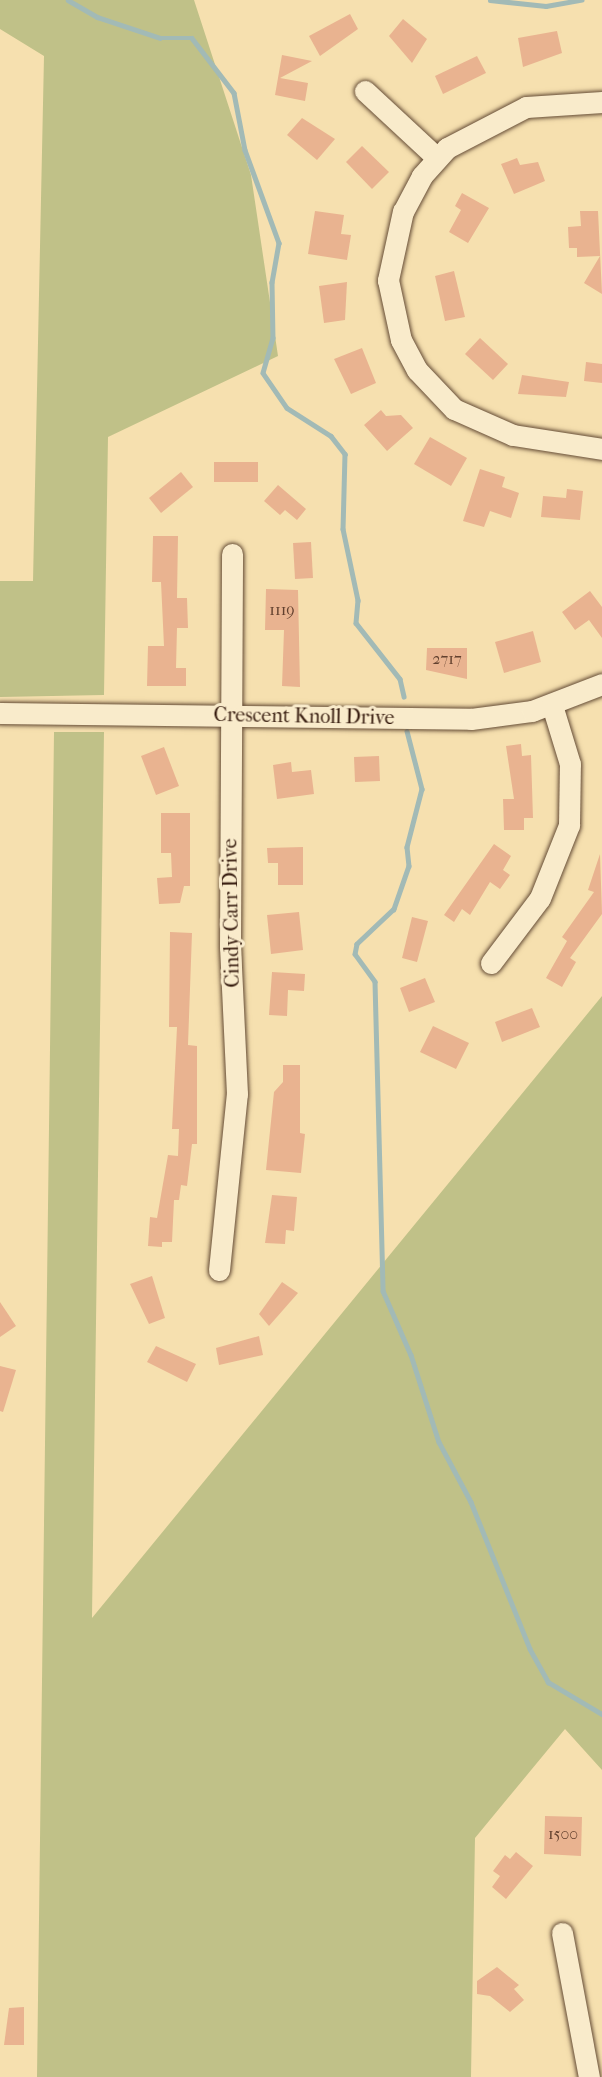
<!DOCTYPE html>
<html>
<head>
<meta charset="utf-8">
<style>
  body { margin:0 }
  #map { position:relative; width:602px; height:2077px; overflow:hidden; background:#f6e0af; font-family:"IM FELL French Canon",serif }
  div>[style] { position:absolute }
  [style*='--x'] { left:calc(var(--x)*1px); top:calc(var(--y)*1px); width:calc(var(--w)*1px); rotate:calc(var(--a)*1deg) }
  .green>* { inset:0; background:#c0c188 }
  .stream>* { height:4.5px; margin:-2.25px; padding:0 2.25px; transform-origin:2.25px; border-radius:2.25px; background:#a2bab6 }
  .building>* { inset:0; background:#e9b390 }
  .roads { filter:drop-shadow(0 0 2px #654c36) drop-shadow(0 0 2px #654c36) }
  .minor>* { height:21px; margin:-10.5px; padding:0 10.5px; transform-origin:10.5px; border-radius:10.5px; background:#f9ebcb }
  span { translate:-50% -50%; white-space:nowrap; text-align:center; line-height:1.15; -webkit-text-stroke:6px #f9ebcb; paint-order:stroke }
  .number-label { font-size:16px; color:#62402e }
  .number-label span { -webkit-text-stroke-width:0 }
  .street-label { font-size:20px; color:#351a0d }
</style>
</head>
<body>
<div id="map">
  <div class="green">
    <div style="clip-path:polygon(0 0,194px 0,251px 175px,278px 356px,108px 437px,104px 695px,0 697px,0 581px,33px 581px,44px 56px,0 29px)"></div>
    <div style="clip-path:polygon(54px 732px,104px 732px,92px 1618px,602px 996px,602px 1770px,565px 1729px,475px 1838px,471px 2077px,37px 2077px)"></div>
  </div>
  <div class="stream">
    <div style="--x:68;--y:0;--w:34;--a:30"></div>
    <div style="--x:97;--y:17;--w:66;--a:18.4"></div>
    <div style="--x:160;--y:38;--w:32;--a:0"></div>
    <div style="--x:192;--y:38;--w:69;--a:52.6"></div>
    <div style="--x:234;--y:93;--w:58;--a:79.1"></div>
    <div style="--x:245;--y:150;--w:99;--a:69.9"></div>
    <div style="--x:279;--y:243;--w:40;--a:100"></div>
    <div style="--x:272;--y:282;--w:56;--a:89"></div>
    <div style="--x:273;--y:338;--w:36;--a:106"></div>
    <div style="--x:263;--y:373;--w:42;--a:55.6"></div>
    <div style="--x:287;--y:408;--w:52;--a:32.5"></div>
    <div style="--x:331;--y:436;--w:23;--a:52"></div>
    <div style="--x:345;--y:454;--w:75;--a:91.5"></div>
    <div style="--x:343;--y:529;--w:73;--a:78.1"></div>
    <div style="--x:358;--y:600;--w:23;--a:95"></div>
    <div style="--x:356;--y:623;--w:71;--a:51.8"></div>
    <div style="--x:400;--y:679;--w:18;--a:77"></div>
    <div style="--x:490;--y:0;--w:56;--a:6.1"></div>
    <div style="--x:546;--y:6;--w:36;--a:-10"></div>
    <div style="--x:407;--y:731;--w:60;--a:75.5"></div>
    <div style="--x:422;--y:789;--w:60;--a:104.5"></div>
    <div style="--x:407;--y:847;--w:19;--a:84"></div>
    <div style="--x:409;--y:866;--w:46;--a:109.2"></div>
    <div style="--x:394;--y:909;--w:51;--a:136.6"></div>
    <div style="--x:357;--y:944;--w:10;--a:101"></div>
    <div style="--x:355;--y:954;--w:34;--a:54"></div>
    <div style="--x:375;--y:982;--w:309;--a:88.5"></div>
    <div style="--x:383;--y:1291;--w:70;--a:66.4"></div>
    <div style="--x:411;--y:1355;--w:91;--a:72.2"></div>
    <div style="--x:439;--y:1442;--w:68;--a:61.9"></div>
    <div style="--x:471;--y:1502;--w:158;--a:68.1"></div>
    <div style="--x:530;--y:1649;--w:38;--a:61"></div>
    <div style="--x:548;--y:1682;--w:63;--a:30.7"></div>
  </div>
  <div class="building">
    <div style="clip-path:polygon(350px 14px,358px 29px,320px 56px,309px 36px)"></div>
    <div style="clip-path:polygon(403px 19px,427px 39px,412px 63px,389px 36px)"></div>
    <div style="clip-path:polygon(557px 31px,562px 53px,523px 67px,518px 38px)"></div>
    <div style="clip-path:polygon(282px 55px,312px 61px,280px 78px,308px 83px,305px 101px,275px 95px)"></div>
    <div style="clip-path:polygon(477px 56px,486px 73px,443px 94px,435px 76px)"></div>
    <div style="clip-path:polygon(302px 118px,335px 139px,317px 160px,287px 135px)"></div>
    <div style="clip-path:polygon(362px 146px,389px 172px,372px 189px,346px 162px)"></div>
    <div style="clip-path:polygon(517px 158px,520px 165px,538px 162px,545px 181px,514px 194px,501px 164px)"></div>
    <div style="clip-path:polygon(462px 193px,489px 208px,468px 243px,449px 232px,461px 210px,455px 206px)"></div>
    <div style="clip-path:polygon(315px 211px,344px 215px,341px 234px,351px 235px,347px 260px,308px 254px)"></div>
    <div style="clip-path:polygon(580px 211px,598px 211px,602px 294px,584px 283px,600px 256px,577px 257px,577px 248px,569px 248px,568px 227px,581px 226px)"></div>
    <div style="clip-path:polygon(454px 271px,465px 317px,445px 321px,435px 276px)"></div>
    <div style="clip-path:polygon(347px 282px,345px 320px,324px 323px,319px 286px)"></div>
    <div style="clip-path:polygon(480px 338px,508px 364px,493px 380px,465px 354px)"></div>
    <div style="clip-path:polygon(362px 348px,376px 383px,351px 394px,334px 359px)"></div>
    <div style="clip-path:polygon(586px 362px,602px 364px,602px 383px,584px 381px)"></div>
    <div style="clip-path:polygon(522px 375px,569px 382px,566px 397px,518px 394px)"></div>
    <div style="clip-path:polygon(381px 410px,386px 416px,401px 415px,413px 428px,387px 451px,364px 425px)"></div>
    <div style="clip-path:polygon(430px 437px,467px 458px,451px 486px,414px 464px)"></div>
    <div style="clip-path:polygon(214px 462px,258px 462px,258px 482px,214px 482px)"></div>
    <div style="clip-path:polygon(480px 469px,505px 477px,502px 487px,519px 493px,511px 518px,490px 511px,484px 527px,463px 521px)"></div>
    <div style="clip-path:polygon(181px 472px,193px 487px,161px 513px,149px 498px)"></div>
    <div style="clip-path:polygon(278px 485px,306px 509px,297px 520px,285px 510px,280px 515px,264px 501px)"></div>
    <div style="clip-path:polygon(567px 489px,583px 491px,580px 520px,541px 517px,543px 496px,566px 498px)"></div>
    <div style="clip-path:polygon(153px 536px,178px 536px,177px 598px,187px 598px,188px 628px,177px 628px,176px 668px,186px 668px,186px 686px,147px 686px,148px 646px,164px 646px,161px 582px,152px 582px)"></div>
    <div style="clip-path:polygon(311px 542px,313px 578px,295px 579px,293px 543px)"></div>
    <div style="clip-path:polygon(266px 589px,298px 590px,300px 687px,282px 686px,284px 630px,265px 630px)"></div>
    <div style="clip-path:polygon(590px 591px,602px 607px,602px 638px,589px 620px,575px 630px,562px 612px)"></div>
    <div style="clip-path:polygon(533px 631px,541px 662px,504px 673px,495px 642px)"></div>
    <div style="clip-path:polygon(427px 648px,467px 648px,467px 679px,426px 670px)"></div>
    <div style="clip-path:polygon(521px 744px,522px 756px,531px 755px,533px 818px,524px 818px,524px 830px,504px 830px,503px 799px,514px 799px,506px 746px)"></div>
    <div style="clip-path:polygon(164px 747px,179px 786px,156px 795px,141px 756px)"></div>
    <div style="clip-path:polygon(379px 756px,380px 781px,355px 782px,354px 757px)"></div>
    <div style="clip-path:polygon(291px 762px,292px 772px,311px 770px,314px 794px,277px 799px,273px 765px)"></div>
    <div style="clip-path:polygon(161px 813px,190px 813px,190px 886px,184px 886px,180px 903px,159px 904px,157px 878px,172px 877px,171px 853px,161px 853px)"></div>
    <div style="clip-path:polygon(494px 844px,511px 856px,503px 870px,510px 875px,500px 889px,490px 882px,470px 915px,462px 909px,454px 922px,444px 915px)"></div>
    <div style="clip-path:polygon(303px 847px,303px 885px,278px 885px,278px 863px,268px 863px,267px 848px)"></div>
    <div style="clip-path:polygon(600px 854px,602px 914px,570px 958px,576px 962px,562px 987px,546px 978px,567px 941px,562px 937px,594px 892px,588px 890px)"></div>
    <div style="clip-path:polygon(299px 912px,303px 950px,271px 954px,267px 915px)"></div>
    <div style="clip-path:polygon(412px 917px,428px 921px,417px 962px,402px 958px)"></div>
    <div style="clip-path:polygon(170px 932px,192px 933px,188px 1045px,197px 1046px,197px 1144px,192px 1144px,187px 1186px,181px 1185px,179px 1200px,174px 1200px,172px 1242px,162px 1242px,162px 1247px,148px 1246px,150px 1217px,157px 1218px,168px 1155px,178px 1156px,179px 1129px,172px 1129px,177px 1027px,169px 1027px)"></div>
    <div style="clip-path:polygon(272px 972px,305px 974px,304px 991px,288px 990px,287px 1016px,269px 1015px)"></div>
    <div style="clip-path:polygon(425px 978px,435px 1002px,409px 1012px,400px 988px)"></div>
    <div style="clip-path:polygon(532px 1008px,540px 1027px,502px 1042px,495px 1022px)"></div>
    <div style="clip-path:polygon(433px 1026px,469px 1043px,456px 1069px,420px 1052px)"></div>
    <div style="clip-path:polygon(283px 1065px,300px 1065px,300px 1133px,305px 1134px,301px 1173px,266px 1170px,274px 1092px,283px 1082px)"></div>
    <div style="clip-path:polygon(272px 1195px,297px 1197px,294px 1231px,286px 1230px,285px 1244px,265px 1243px)"></div>
    <div style="clip-path:polygon(152px 1276px,165px 1318px,149px 1324px,130px 1284px)"></div>
    <div style="clip-path:polygon(282px 1282px,298px 1293px,269px 1326px,259px 1314px)"></div>
    <div style="clip-path:polygon(0 1302px,16px 1326px,0 1337px)"></div>
    <div style="clip-path:polygon(259px 1336px,263px 1355px,219px 1365px,216px 1348px)"></div>
    <div style="clip-path:polygon(156px 1346px,196px 1364px,187px 1382px,147px 1362px)"></div>
    <div style="clip-path:polygon(0 1366px,16px 1370px,3px 1412px,0 1411px)"></div>
    <div style="clip-path:polygon(545px 1816px,582px 1817px,581px 1856px,544px 1854px)"></div>
    <div style="clip-path:polygon(516px 1852px,533px 1866px,506px 1899px,492px 1887px,500px 1876px,493px 1871px,505px 1855px,510px 1859px)"></div>
    <div style="clip-path:polygon(497px 1967px,519px 1985px,514px 1989px,524px 2000px,510px 2012px,490px 1996px,477px 1994px,477px 1981px)"></div>
    <div style="clip-path:polygon(24px 2007px,24px 2045px,4px 2045px,9px 2008px)"></div>
  </div>
  <div class="roads">
    <div class="minor">
      <div style="--x:365;--y:91;--w:98;--a:42.9"></div>
      <div style="--x:602;--y:102;--w:76;--a:176.2"></div>
      <div style="--x:526;--y:107;--w:89;--a:152.6"></div>
      <div style="--x:447;--y:148;--w:38;--a:132"></div>
      <div style="--x:422;--y:176;--w:40;--a:118"></div>
      <div style="--x:403;--y:211;--w:71;--a:102.3"></div>
      <div style="--x:388;--y:280;--w:61;--a:77.8"></div>
      <div style="--x:401;--y:340;--w:34;--a:62"></div>
      <div style="--x:417;--y:370;--w:54;--a:46.5"></div>
      <div style="--x:454;--y:409;--w:64;--a:23.8"></div>
      <div style="--x:513;--y:435;--w:90;--a:8.9"></div>
      <div style="--x:0;--y:713;--w:471;--a:0.7"></div>
      <div style="--x:471;--y:719;--w:62;--a:-7.5"></div>
      <div style="--x:532;--y:711;--w:75;--a:-21.1"></div>
      <div style="--x:491;--y:963;--w:81;--a:-53"></div>
      <div style="--x:540;--y:898;--w:79;--a:-68.3"></div>
      <div style="--x:569;--y:825;--w:61;--a:-89.1"></div>
      <div style="--x:570;--y:764;--w:62;--a:-107"></div>
      <div style="--x:219;--y:1270;--w:177;--a:-84.2"></div>
      <div style="--x:237;--y:1094;--w:149;--a:-92.7"></div>
      <div style="--x:230;--y:945;--w:391;--a:-89.7"></div>
      <div style="--x:562;--y:1933;--w:147;--a:79.4"></div>
    </div>
  </div>
  <div class="number-label">
    <span style="left:282px;top:610px">1119</span>
    <span style="left:447px;top:659px">2717</span>
    <span style="left:563px;top:1834px">1500</span>
  </div>
  <div class="street-label">
    <span style="left:304px;top:716px;rotate:1deg">Crescent Knoll Drive</span>
    <span style="left:231px;top:913px;rotate:-91deg">Cindy Carr Drive</span>
  </div>
</div>
</body>
</html>
